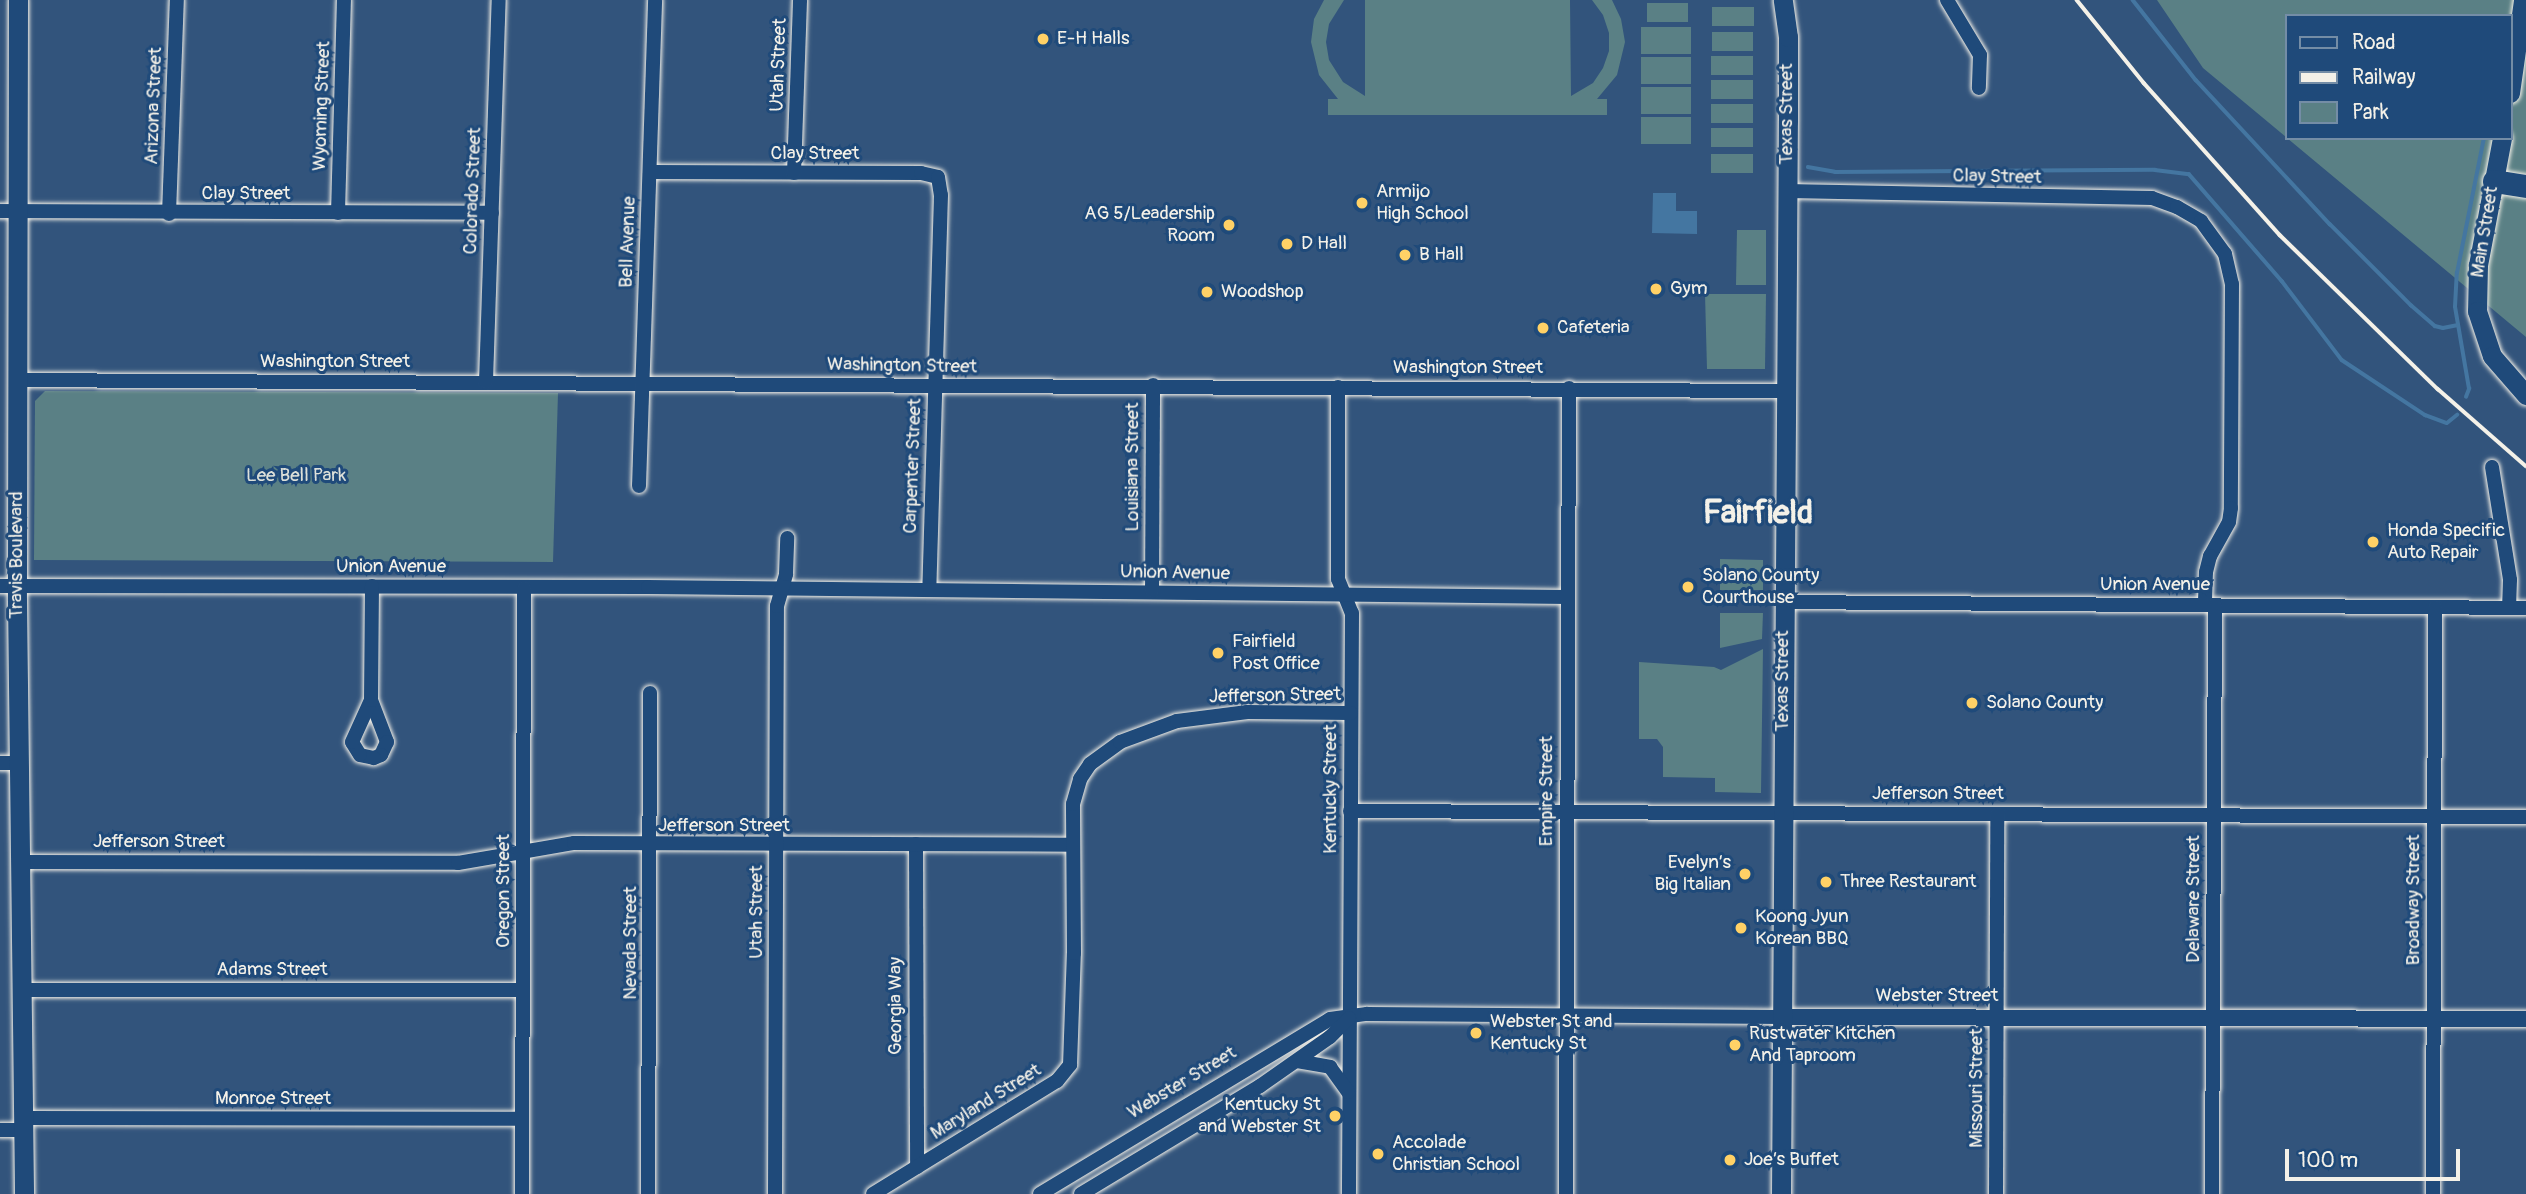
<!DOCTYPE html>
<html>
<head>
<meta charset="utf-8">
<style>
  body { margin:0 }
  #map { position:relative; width:2526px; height:1194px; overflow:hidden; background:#32547c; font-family:Pangolin,sans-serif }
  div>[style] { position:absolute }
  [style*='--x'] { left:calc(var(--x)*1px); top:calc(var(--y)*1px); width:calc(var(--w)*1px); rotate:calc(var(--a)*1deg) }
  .green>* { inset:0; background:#5a8085 }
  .water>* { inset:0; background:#4476a1 }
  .stream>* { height:3.5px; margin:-1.75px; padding:0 1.75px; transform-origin:1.75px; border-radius:1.75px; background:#4476a1 }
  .roads { filter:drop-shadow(0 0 2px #f4f1e8) drop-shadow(0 0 2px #f4f1e8) }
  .minor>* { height:14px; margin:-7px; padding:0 7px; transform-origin:7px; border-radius:7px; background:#1f4a7a }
  .tertiary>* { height:16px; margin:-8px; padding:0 8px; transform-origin:8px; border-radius:8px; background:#1f4a7a }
  .secondary>* { height:19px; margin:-9.5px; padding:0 9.5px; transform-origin:9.5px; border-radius:9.5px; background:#1f4a7a }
  .trunk>* { height:23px; margin:-11.5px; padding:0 11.5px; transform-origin:11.5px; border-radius:11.5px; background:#1f4a7a }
  .rail>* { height:3.5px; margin:-1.75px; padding:0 1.75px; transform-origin:1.75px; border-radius:1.75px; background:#f4f1e8 }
  .dots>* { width:19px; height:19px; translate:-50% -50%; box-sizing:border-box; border:4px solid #1f4a7a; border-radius:50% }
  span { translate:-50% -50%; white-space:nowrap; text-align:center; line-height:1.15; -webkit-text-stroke:6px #1f4a7a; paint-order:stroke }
  .poi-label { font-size:19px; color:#f4f1e8 }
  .left { translate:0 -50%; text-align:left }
  .right { translate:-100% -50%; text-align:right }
  .street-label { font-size:19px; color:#f4f1e8 }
  .park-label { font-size:19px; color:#dde0d9 }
  .town-label { font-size:33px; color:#f4f1e8; font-weight:700 }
  .legend { position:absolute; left:2285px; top:14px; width:228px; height:126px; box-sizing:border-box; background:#1f4a7a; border:2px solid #748da6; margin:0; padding:9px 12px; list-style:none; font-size:21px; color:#f4f1e8 }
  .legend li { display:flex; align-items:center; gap:14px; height:35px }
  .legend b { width:35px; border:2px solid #748da6 }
  .scale { position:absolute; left:2285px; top:1149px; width:175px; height:32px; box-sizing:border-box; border:4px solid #f4f1e8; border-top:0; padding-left:9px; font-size:21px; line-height:24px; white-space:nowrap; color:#f4f1e8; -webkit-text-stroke:5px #1f4a7a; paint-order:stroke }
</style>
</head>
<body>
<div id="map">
  <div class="green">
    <div style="clip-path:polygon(1324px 0,1344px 0,1329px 24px,1326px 42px,1329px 60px,1343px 82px,1365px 96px,1365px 0,1570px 0,1571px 96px,1593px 83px,1603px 68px,1609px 51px,1609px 33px,1603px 15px,1592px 0,1612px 0,1621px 19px,1625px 42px,1617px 75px,1597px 99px,1607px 99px,1607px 115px,1328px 115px,1328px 99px,1338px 99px,1319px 75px,1311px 42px,1314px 19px)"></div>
    <div style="clip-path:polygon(2157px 0,2526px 0,2526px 337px,2287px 138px,2510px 138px,2510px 16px,2286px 16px,2286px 137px,2203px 68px)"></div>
    <div style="clip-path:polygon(1647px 3px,1688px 3px,1688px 22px,1647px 22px)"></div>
    <div style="clip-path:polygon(1712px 7px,1754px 7px,1754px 26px,1712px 26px)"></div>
    <div style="clip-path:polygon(1641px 27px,1691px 27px,1691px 54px,1641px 54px)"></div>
    <div style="clip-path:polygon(1712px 32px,1753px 32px,1753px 51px,1712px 51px)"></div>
    <div style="clip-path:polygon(1711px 56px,1753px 56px,1753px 75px,1711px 75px)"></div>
    <div style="clip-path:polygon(1641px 57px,1691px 57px,1691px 84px,1641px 84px)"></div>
    <div style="clip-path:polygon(1711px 80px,1753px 80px,1753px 99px,1711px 99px)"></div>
    <div style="clip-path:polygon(1641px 87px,1691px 87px,1691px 114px,1641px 114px)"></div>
    <div style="clip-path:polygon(1711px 104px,1753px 104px,1753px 123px,1711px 123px)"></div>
    <div style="clip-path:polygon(1641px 117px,1691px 117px,1691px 144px,1641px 144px)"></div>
    <div style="clip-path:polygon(1711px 128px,1753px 128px,1753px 147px,1711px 147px)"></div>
    <div style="clip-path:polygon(1711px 154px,1753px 154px,1753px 173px,1711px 173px)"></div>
    <div style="clip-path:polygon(1737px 230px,1766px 230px,1766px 285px,1736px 285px)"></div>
    <div style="clip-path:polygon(1705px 294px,1766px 294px,1765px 369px,1707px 369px)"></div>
    <div style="clip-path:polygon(45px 391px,558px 393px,553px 562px,34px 560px,35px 401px)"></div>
    <div style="clip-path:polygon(1720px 559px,1763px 560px,1763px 590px,1720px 590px)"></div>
    <div style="clip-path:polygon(1720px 613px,1763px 613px,1762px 639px,1720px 648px)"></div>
    <div style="clip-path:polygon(1763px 649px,1761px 793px,1715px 792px,1715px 778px,1663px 777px,1663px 747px,1657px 739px,1639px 739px,1639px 662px,1714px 667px,1721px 670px)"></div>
  </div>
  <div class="water">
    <div style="clip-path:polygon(1653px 193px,1676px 193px,1676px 211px,1697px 211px,1697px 234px,1652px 233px)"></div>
  </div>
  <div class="stream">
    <div style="--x:2133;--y:0;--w:102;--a:51.8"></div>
    <div style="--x:2196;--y:80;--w:197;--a:47.1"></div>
    <div style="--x:2330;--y:224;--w:115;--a:45"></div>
    <div style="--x:2411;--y:305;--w:32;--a:41"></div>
    <div style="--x:2435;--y:326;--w:8;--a:14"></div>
    <div style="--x:2443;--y:328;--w:15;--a:-11"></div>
    <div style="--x:1808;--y:167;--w:27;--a:10"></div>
    <div style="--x:1835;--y:172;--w:320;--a:-0.4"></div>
    <div style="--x:2155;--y:170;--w:34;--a:7"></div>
    <div style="--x:2189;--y:174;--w:142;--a:49"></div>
    <div style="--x:2282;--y:281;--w:99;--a:52.8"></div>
    <div style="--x:2342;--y:360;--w:100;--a:33.5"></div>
    <div style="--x:2425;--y:415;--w:23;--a:20"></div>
    <div style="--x:2447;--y:423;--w:13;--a:-39"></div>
    <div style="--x:2466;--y:397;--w:9;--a:-69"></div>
    <div style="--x:2469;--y:389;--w:83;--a:-99.7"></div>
    <div style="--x:2455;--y:307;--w:34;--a:-87"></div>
    <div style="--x:2457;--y:273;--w:138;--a:-78.7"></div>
  </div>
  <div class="roads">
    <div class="minor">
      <div style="--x:1947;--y:0;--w:64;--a:59"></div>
      <div style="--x:1980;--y:55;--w:33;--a:92"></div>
      <div style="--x:650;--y:172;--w:271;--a:0.2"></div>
      <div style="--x:921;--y:173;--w:17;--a:13"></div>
      <div style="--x:938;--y:177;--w:18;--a:81"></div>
      <div style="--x:941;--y:195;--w:395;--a:91.7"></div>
      <div style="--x:794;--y:173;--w:173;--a:-88"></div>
      <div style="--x:1787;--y:191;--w:365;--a:1.1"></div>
      <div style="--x:2152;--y:198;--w:27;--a:20"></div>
      <div style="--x:2177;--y:207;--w:28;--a:30"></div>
      <div style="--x:2201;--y:221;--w:41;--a:54"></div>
      <div style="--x:2225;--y:254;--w:31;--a:77"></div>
      <div style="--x:2232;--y:284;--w:224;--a:90.3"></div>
      <div style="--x:2231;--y:508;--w:14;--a:98"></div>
      <div style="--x:2229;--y:522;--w:39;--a:119"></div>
      <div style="--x:2210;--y:556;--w:16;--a:104"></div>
      <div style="--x:2206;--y:572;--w:33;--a:92"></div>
      <div style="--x:0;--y:211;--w:492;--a:0.2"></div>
      <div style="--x:338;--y:213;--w:213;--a:-88.4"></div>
      <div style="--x:169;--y:214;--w:214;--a:-87.9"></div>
      <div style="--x:17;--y:380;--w:1768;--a:0.36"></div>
      <div style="--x:486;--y:382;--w:382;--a:-88.1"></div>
      <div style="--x:1338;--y:387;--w:192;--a:90"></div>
      <div style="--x:1338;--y:579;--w:37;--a:68"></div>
      <div style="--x:1352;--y:613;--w:581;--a:90.3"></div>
      <div style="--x:2492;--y:467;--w:114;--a:80.9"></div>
      <div style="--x:2510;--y:580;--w:27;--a:92"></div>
      <div style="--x:639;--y:486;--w:486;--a:-88.1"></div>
      <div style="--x:0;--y:586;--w:648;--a:0.09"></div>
      <div style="--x:648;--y:587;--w:920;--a:0.62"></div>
      <div style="--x:1152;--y:591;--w:206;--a:-89.7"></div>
      <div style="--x:1783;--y:602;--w:743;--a:0.46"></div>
      <div style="--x:371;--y:700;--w:45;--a:69.1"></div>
      <div style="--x:387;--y:742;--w:14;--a:115"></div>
      <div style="--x:381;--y:755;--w:8;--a:157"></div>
      <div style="--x:374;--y:758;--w:14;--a:-168"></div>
      <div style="--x:360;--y:755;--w:15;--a:-122"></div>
      <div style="--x:352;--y:742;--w:46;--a:-65.7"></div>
      <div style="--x:371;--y:700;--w:114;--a:-89.5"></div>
      <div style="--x:0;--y:763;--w:19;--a:0"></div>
      <div style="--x:1350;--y:811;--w:1176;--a:0.29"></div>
      <div style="--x:916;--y:844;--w:323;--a:89.8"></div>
      <div style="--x:19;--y:862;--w:439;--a:0.1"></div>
      <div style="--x:458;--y:863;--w:118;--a:-9.8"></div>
      <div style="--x:574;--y:843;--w:498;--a:0.2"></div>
      <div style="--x:21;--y:990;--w:501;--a:0"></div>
      <div style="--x:1297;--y:1061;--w:34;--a:10"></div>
      <div style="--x:1330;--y:1067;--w:31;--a:54"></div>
      <div style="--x:23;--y:1118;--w:499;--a:0.1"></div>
      <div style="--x:0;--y:1130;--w:23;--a:0"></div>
      <div style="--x:522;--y:1194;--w:606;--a:-89.81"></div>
      <div style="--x:648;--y:1194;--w:501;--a:-89.77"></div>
      <div style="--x:775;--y:1194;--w:588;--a:-89.81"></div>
      <div style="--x:777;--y:606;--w:33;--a:-74"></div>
      <div style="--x:786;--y:574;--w:36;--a:-88"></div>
      <div style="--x:873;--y:1194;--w:216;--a:-31.6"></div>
      <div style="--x:1057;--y:1081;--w:21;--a:-51"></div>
      <div style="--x:1070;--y:1065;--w:112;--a:-88"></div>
      <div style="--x:1074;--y:953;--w:149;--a:-90.4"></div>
      <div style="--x:1073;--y:804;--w:26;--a:-74"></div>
      <div style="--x:1080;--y:779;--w:18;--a:-56"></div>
      <div style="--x:1090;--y:764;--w:37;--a:-36"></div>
      <div style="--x:1120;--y:742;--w:61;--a:-20.2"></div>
      <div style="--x:1177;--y:721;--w:71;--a:-7.3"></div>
      <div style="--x:1247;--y:712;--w:104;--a:0.6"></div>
      <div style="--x:1040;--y:1194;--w:339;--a:-31.1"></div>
      <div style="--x:1330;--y:1019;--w:37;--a:-8"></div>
      <div style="--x:1367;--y:1014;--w:415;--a:0.4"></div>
      <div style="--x:1081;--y:1194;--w:209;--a:-31.1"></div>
      <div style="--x:1260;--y:1086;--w:85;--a:-35"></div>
      <div style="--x:1330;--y:1037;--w:27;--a:-45"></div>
      <div style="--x:1566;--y:1194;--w:806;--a:-89.79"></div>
      <div style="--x:1996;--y:1194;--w:380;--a:-89.8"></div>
      <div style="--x:2212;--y:1194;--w:589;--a:-89.71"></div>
      <div style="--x:2433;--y:1194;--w:587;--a:-89.8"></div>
    </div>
    <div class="tertiary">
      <div style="--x:1782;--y:1017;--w:744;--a:0.15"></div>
    </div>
    <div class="secondary">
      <div style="--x:18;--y:0;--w:601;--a:90.1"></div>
      <div style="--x:17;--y:601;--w:593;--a:89.32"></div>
      <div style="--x:2510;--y:93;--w:94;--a:-82"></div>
      <div style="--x:2502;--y:138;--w:129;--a:100.7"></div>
      <div style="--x:2478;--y:265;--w:46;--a:91.2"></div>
      <div style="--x:2477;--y:311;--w:47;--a:71.6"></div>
      <div style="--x:2492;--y:356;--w:52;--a:48.9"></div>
      <div style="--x:1781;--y:1194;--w:1073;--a:-89.63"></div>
      <div style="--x:1788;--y:121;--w:84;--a:-90"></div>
      <div style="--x:1788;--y:37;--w:37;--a:-98"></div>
    </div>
    <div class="trunk">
      <div style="--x:2494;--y:181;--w:32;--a:9"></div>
    </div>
  </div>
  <div class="rail">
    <div style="--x:2077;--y:0;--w:107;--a:51.1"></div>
    <div style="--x:2144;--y:83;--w:204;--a:48.2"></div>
    <div style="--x:2280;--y:235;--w:221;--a:44.3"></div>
    <div style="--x:2438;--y:389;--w:117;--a:41.2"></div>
  </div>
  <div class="dots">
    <div style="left:1043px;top:39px;background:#ffd166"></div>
    <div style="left:1362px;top:203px;background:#ffd166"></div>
    <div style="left:1229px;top:225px;background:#ffd166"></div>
    <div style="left:1287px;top:244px;background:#ffd166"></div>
    <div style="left:1405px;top:255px;background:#ffd166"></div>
    <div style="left:1656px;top:289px;background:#ffd166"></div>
    <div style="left:1207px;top:292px;background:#ffd166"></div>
    <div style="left:1543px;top:328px;background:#ffd166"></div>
    <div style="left:2373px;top:542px;background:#ffd166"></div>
    <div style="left:1688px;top:587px;background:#ffd166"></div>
    <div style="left:1218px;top:653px;background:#ffd166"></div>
    <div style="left:1972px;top:703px;background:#ffd166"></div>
    <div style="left:1745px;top:874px;background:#ffd166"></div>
    <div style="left:1826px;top:882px;background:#ffd166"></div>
    <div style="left:1741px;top:928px;background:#ffd166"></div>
    <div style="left:1476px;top:1033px;background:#ffd166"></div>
    <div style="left:1735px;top:1045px;background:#ffd166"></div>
    <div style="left:1335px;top:1116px;background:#ffd166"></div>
    <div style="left:1378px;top:1154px;background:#ffd166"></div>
    <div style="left:1730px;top:1160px;background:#ffd166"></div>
  </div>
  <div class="poi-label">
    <span class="left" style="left:1057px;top:39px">E-H Halls</span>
    <span class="left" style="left:1376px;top:203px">Armijo<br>High School</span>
    <span class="right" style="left:1215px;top:225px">AG 5/Leadership<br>Room</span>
    <span class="left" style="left:1301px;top:244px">D Hall</span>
    <span class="left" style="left:1419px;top:255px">B Hall</span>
    <span class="left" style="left:1670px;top:289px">Gym</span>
    <span class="left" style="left:1221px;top:292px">Woodshop</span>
    <span class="left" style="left:1557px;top:328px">Cafeteria</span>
    <span class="left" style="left:2387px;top:542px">Honda Specific<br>Auto Repair</span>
    <span class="left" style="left:1702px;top:587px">Solano County<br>Courthouse</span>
    <span class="left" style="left:1232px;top:653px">Fairfield<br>Post Office</span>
    <span class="left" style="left:1986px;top:703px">Solano County</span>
    <span class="right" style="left:1731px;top:874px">Evelyn’s<br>Big Italian</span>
    <span class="left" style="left:1840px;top:882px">Three Restaurant</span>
    <span class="left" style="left:1755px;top:928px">Koong Jyun<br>Korean BBQ</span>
    <span class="left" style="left:1490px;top:1033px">Webster St and<br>Kentucky St</span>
    <span class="left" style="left:1749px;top:1045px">Rustwater Kitchen<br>And Taproom</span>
    <span class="right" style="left:1321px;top:1116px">Kentucky St<br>and Webster St</span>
    <span class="left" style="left:1392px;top:1154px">Accolade<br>Christian School</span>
    <span class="left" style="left:1744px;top:1160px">Joe’s Buffet</span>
  </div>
  <div class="street-label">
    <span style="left:779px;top:65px;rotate:-88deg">Utah Street</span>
    <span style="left:154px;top:106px;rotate:-88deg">Arizona Street</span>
    <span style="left:322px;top:106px;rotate:-88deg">Wyoming Street</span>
    <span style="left:1787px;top:114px;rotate:-90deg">Texas Street</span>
    <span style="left:815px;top:154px">Clay Street</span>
    <span style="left:1997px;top:177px;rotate:1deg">Clay Street</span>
    <span style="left:473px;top:191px;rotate:-88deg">Colorado Street</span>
    <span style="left:246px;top:194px">Clay Street</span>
    <span style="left:2485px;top:232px;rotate:-81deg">Main Street</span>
    <span style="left:628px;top:242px;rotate:-88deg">Bell Avenue</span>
    <span style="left:335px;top:362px">Washington Street</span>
    <span style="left:902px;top:366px;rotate:1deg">Washington Street</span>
    <span style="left:1468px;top:368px">Washington Street</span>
    <span style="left:913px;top:466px;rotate:-88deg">Carpenter Street</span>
    <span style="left:1133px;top:467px;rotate:-90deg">Louisiana Street</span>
    <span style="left:17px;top:555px;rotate:-90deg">Travis Boulevard</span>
    <span style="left:391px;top:567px">Union Avenue</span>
    <span style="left:1175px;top:573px;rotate:1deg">Union Avenue</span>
    <span style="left:2155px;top:585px">Union Avenue</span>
    <span style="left:1783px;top:681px;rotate:-90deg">Texas Street</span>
    <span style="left:1275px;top:696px;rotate:-1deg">Jefferson Street</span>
    <span style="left:1331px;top:789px;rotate:-90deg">Kentucky Street</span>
    <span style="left:1547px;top:791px;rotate:-90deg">Empire Street</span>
    <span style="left:1938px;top:794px">Jefferson Street</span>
    <span style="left:724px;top:826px">Jefferson Street</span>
    <span style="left:159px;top:842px">Jefferson Street</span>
    <span style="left:504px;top:891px;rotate:-90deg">Oregon Street</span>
    <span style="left:2194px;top:899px;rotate:-90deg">Delaware Street</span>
    <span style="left:2414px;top:900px;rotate:-90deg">Broadway Street</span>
    <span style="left:757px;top:912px;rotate:-90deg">Utah Street</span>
    <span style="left:631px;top:943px;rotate:-90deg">Nevada Street</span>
    <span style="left:272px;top:970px">Adams Street</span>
    <span style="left:1937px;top:996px">Webster Street</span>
    <span style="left:896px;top:1006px;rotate:-90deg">Georgia Way</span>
    <span style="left:1182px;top:1083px;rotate:-31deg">Webster Street</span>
    <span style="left:1977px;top:1088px;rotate:-90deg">Missouri Street</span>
    <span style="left:273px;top:1099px">Monroe Street</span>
    <span style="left:986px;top:1102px;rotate:-32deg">Maryland Street</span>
  </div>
  <div class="park-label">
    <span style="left:296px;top:476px">Lee Bell Park</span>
  </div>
  <div class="town-label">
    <span style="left:1758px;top:513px">Fairfield</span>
  </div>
  <ul class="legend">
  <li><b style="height:9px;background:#1f4a7a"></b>Road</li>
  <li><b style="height:9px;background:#f4f1e8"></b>Railway</li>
  <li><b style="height:19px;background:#5a8085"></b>Park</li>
  </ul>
  <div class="scale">100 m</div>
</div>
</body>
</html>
